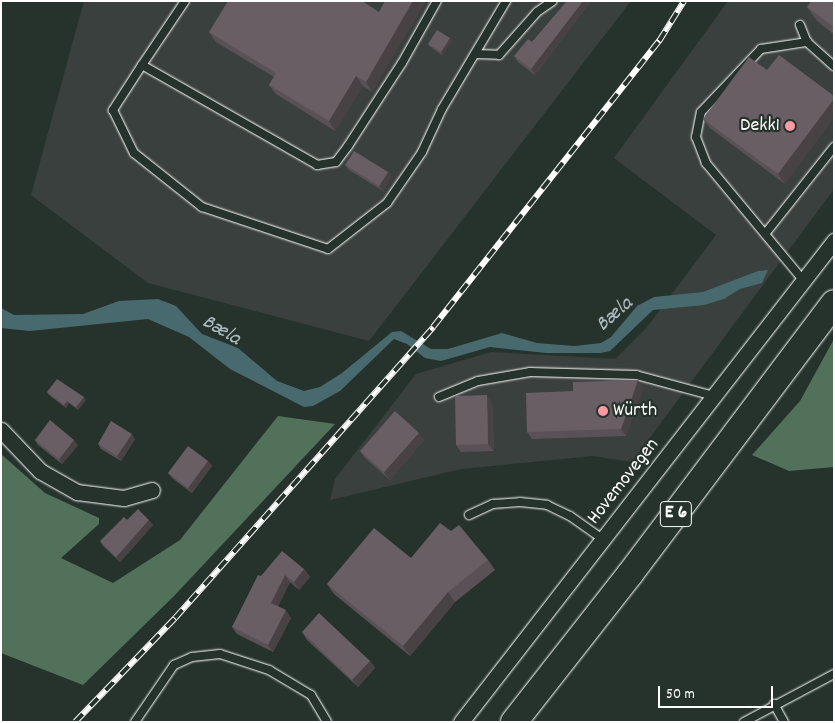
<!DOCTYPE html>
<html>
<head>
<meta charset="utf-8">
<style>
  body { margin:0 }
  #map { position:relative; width:835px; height:723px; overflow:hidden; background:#26332d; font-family:Dekko,sans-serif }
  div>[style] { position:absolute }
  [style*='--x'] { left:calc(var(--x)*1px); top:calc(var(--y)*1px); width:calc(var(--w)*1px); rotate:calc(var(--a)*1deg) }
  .built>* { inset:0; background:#3a403d }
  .green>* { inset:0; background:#51715a }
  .water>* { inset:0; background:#48696e }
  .roads { filter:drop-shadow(0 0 1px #fff) drop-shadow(0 0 1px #fff) }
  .service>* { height:8px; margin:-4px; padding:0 4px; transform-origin:4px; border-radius:4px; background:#26332d }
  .minor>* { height:15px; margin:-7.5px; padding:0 7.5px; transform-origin:7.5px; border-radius:7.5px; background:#26332d }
  .trunk>* { height:26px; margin:-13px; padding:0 13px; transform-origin:13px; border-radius:13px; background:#26332d }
  .rail>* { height:5.5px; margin-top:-2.75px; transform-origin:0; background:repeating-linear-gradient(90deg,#26332d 0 11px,#fff 0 22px); box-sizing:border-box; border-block:1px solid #fff }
  .wall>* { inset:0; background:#595155 }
  .shaded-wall>* { inset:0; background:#494245 }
  .building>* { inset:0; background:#685e63 }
  .dots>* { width:14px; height:14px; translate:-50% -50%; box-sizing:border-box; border:2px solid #26332d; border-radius:50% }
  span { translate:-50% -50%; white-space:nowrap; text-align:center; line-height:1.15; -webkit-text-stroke:4.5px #26332d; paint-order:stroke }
  .shield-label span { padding:1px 4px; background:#26332d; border:1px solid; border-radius:4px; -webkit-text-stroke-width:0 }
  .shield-label { font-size:19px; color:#fff; font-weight:700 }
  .poi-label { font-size:20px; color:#fff }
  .right { translate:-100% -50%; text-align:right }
  .left { translate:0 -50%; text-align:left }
  .street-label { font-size:20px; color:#fff }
  .water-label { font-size:21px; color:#adbcbe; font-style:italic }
  .frame { position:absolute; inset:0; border:2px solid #fff; pointer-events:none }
  .scale { position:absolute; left:658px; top:686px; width:115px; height:22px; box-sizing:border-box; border:2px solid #fff; border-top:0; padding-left:6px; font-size:15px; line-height:18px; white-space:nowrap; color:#fff; -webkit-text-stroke:4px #26332d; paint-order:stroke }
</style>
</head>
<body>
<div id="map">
  <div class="built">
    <div style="clip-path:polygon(84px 1px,631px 1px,369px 341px,148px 283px,31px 195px)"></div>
    <div style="clip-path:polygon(728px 1px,834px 1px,834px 189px,632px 462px,593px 456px,461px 469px,330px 500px,335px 479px,416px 374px,491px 352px,615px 359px,648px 326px,716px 235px,614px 158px)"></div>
  </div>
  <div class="green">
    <div style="clip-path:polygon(834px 339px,834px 467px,789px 471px,752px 455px,800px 401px)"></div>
    <div style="clip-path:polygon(278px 416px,335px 424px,174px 596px,83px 685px,1px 653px,1px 454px,45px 493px,99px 518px,99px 524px,61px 558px,113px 583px,180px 540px)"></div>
  </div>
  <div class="water">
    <div style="clip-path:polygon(768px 270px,762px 283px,740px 289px,724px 299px,704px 305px,653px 310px,610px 351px,601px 353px,546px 353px,490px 347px,441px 361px,425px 358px,407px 344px,394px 339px,340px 391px,313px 406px,304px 407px,230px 369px,189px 337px,148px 319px,30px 331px,1px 328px,1px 308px,14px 315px,83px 314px,119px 301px,158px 299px,176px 306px,202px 334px,238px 348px,277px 381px,304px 391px,320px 387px,342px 373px,392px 332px,401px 331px,431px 349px,448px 349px,502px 333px,537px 343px,574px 346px,601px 343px,611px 337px,637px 306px,654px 297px,703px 292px,758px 271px)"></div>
  </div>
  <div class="roads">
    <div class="service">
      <div style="--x:185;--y:1;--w:77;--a:123.9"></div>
      <div style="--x:142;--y:65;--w:202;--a:29.7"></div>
      <div style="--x:317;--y:165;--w:19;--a:-9"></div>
      <div style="--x:336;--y:162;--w:20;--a:-53"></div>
      <div style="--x:348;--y:146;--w:99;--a:-57"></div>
      <div style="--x:402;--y:63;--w:71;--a:-60.6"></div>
      <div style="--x:800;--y:25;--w:18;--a:68"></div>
      <div style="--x:807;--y:42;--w:36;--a:42"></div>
      <div style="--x:475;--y:54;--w:24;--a:2"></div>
      <div style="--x:499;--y:55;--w:57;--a:-48.5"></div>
      <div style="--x:537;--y:12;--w:19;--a:-35"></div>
      <div style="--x:142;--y:65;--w:54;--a:122.8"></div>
      <div style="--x:113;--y:110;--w:48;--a:64"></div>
      <div style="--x:134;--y:153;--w:87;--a:38.5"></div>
      <div style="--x:202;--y:207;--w:133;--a:18.4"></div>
      <div style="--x:328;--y:249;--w:75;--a:-37.9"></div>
      <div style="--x:387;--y:203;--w:62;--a:-55.5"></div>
      <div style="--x:422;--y:152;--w:47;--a:-65.1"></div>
      <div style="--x:442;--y:109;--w:126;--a:-59.3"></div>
      <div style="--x:765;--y:234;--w:111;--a:-51.6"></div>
      <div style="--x:803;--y:280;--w:152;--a:-129.7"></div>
      <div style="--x:706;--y:163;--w:28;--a:-111"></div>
      <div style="--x:696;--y:137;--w:25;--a:-79"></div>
      <div style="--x:701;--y:112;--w:87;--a:-46.4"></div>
      <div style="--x:761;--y:49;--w:47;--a:-8.7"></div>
      <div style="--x:439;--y:397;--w:42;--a:-22.3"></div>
      <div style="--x:478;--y:381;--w:53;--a:-9.8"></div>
      <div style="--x:530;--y:372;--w:106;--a:1.6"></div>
      <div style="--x:636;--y:375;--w:81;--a:15.1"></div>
      <div style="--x:469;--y:515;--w:26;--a:-25"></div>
      <div style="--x:493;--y:504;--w:27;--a:-4"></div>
      <div style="--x:520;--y:502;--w:27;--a:6"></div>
      <div style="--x:547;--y:505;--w:25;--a:26"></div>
      <div style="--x:570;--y:516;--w:42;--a:35.2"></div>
      <div style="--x:774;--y:704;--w:21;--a:61"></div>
      <div style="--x:135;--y:722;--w:69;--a:-55.6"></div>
      <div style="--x:174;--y:665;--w:20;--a:-24"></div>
      <div style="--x:192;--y:657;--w:28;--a:-6"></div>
      <div style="--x:220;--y:654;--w:52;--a:18.1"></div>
      <div style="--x:269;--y:670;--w:49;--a:30.8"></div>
      <div style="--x:311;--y:695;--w:31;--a:59"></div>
      <div style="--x:744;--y:722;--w:102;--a:-28.1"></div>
    </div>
    <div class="minor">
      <div style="--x:1;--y:430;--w:57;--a:46.4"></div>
      <div style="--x:40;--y:471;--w:43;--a:29.6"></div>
      <div style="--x:77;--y:492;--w:47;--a:7.3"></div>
      <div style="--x:124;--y:498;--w:29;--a:-16"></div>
      <div style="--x:461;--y:722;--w:609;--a:-52.21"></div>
    </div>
    <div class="trunk">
      <div style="--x:514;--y:722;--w:188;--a:-51.9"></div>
      <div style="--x:630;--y:574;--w:339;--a:-53"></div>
    </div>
  </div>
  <div class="rail">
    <div style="--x:75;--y:722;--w:144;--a:-46.1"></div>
    <div style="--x:175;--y:618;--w:389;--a:-48.4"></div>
    <div style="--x:433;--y:327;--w:365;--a:-51.7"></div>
    <div style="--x:659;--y:41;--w:47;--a:-58"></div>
  </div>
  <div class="wall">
    <div style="clip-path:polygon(362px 1px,372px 92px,363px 86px,335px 131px,276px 94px,269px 85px,274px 77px,216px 42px,209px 32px)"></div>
    <div style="clip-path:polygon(567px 1px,591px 1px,535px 75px,518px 62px,514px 56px,532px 42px)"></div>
    <div style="clip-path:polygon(834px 1px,834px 36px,831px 32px,817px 21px,807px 7px)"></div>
    <div style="clip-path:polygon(452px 41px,442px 55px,429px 46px,428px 44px)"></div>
    <div style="clip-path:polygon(767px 70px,785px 184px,710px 128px,703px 119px)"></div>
    <div style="clip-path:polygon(345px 165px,388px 172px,391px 177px,383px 191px,349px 170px)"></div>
    <div style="clip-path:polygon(643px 387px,626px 436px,532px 439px,527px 432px,573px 391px)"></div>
    <div style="clip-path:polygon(47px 392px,86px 400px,78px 410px,69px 403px,66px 408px,49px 395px)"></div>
    <div style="clip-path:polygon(492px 402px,494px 451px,461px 452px,456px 445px)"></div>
    <div style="clip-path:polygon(135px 439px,121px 461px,101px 449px,98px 444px)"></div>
    <div style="clip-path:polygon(35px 440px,78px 445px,62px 464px,38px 445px)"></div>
    <div style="clip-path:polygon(424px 440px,390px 480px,365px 458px,360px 451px)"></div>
    <div style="clip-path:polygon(208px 461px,212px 466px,192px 493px,172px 478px,168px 473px)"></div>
    <div style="clip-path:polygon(153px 525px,120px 562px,103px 546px,100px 541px)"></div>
    <div style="clip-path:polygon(451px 531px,488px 560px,495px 570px,455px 602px,410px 656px,334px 594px,327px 584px,411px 558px)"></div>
    <div style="clip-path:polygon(304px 569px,310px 577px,299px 590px,290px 582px,278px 606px,291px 618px,273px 652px,237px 634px,232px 627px,261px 576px)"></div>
    <div style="clip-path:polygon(302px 632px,370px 661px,375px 668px,358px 687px,307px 640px)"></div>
  </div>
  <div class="shaded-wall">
    <div style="clip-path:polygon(413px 1px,426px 1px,372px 92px,366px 82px)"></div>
    <div style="clip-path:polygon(583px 1px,591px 1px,535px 75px,531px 69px)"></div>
    <div style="clip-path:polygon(450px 38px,452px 41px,442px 55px,441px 52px)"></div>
    <div style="clip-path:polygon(356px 76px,363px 86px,335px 131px,329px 121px)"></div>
    <div style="clip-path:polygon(834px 99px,834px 118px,785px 184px,778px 174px)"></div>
    <div style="clip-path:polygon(388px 172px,391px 177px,383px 191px,379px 186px)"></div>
    <div style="clip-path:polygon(638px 380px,643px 387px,626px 436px,621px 429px)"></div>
    <div style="clip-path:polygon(487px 395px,492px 402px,494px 451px,488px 444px)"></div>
    <div style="clip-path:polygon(84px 397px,86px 400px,78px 410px,76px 407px)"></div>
    <div style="clip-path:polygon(67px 401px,69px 403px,66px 408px,64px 405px)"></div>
    <div style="clip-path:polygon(419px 433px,424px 440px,390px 480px,384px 472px)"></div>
    <div style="clip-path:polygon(132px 434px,135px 439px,121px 461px,117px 456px)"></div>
    <div style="clip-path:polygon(74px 440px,78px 445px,62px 464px,59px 459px)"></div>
    <div style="clip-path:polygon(208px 461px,212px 466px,192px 493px,188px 488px)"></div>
    <div style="clip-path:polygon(149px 520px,153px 525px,120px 562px,116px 557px)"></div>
    <div style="clip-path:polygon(304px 569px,310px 577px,299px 590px,294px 582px)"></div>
    <div style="clip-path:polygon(285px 575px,290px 582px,276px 610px,271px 603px)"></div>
    <div style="clip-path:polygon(448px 592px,455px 602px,410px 656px,403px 646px)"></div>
    <div style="clip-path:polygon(286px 610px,291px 618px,273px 652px,268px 645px)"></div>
    <div style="clip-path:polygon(370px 661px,375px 668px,358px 687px,352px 680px)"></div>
  </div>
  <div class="building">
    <div style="clip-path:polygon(228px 1px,362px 1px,379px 12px,385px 1px,413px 1px,366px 82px,356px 76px,329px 121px,269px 85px,276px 73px,209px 32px)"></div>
    <div style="clip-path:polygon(567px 1px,583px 1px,531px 69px,514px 56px,528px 39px,532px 42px)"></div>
    <div style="clip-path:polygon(811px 1px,834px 1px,834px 33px,831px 31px,834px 27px,807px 7px)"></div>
    <div style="clip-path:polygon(437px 30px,450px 38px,441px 52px,428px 44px)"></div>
    <div style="clip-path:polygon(779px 55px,834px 96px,834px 99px,778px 174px,703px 119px,749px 57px,767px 70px)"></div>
    <div style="clip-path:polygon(354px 151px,388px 172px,379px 186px,345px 165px)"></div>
    <div style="clip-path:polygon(57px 379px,84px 397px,76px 407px,67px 401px,64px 405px,47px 392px)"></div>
    <div style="clip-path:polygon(638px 380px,621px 429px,527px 432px,526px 393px,573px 391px,573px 382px)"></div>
    <div style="clip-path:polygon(487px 395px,488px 444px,456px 445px,455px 396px)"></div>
    <div style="clip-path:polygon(395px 411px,419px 433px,384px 472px,360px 451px)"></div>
    <div style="clip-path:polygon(50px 420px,74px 440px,59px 459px,35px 440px)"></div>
    <div style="clip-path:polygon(111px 421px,132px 434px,117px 456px,98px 444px)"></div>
    <div style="clip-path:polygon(188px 446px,208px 461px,188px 488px,168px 473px)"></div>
    <div style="clip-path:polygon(138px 509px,149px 520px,116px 557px,100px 541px,124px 517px,127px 520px)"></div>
    <div style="clip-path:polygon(440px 523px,451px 531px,459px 525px,488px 560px,448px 592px,403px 646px,327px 584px,374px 528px,411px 558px)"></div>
    <div style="clip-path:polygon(282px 551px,304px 569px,294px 582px,285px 575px,271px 603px,286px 610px,268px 645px,232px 627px,258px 575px,261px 576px)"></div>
    <div style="clip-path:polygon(319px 613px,370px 661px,352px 680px,302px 632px)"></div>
  </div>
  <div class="dots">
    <div style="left:790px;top:126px;background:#ff9aa2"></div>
    <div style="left:603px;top:411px;background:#ff9aa2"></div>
  </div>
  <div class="shield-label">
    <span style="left:676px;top:514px">E 6</span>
  </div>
  <div class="poi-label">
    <span class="right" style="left:780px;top:126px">Dekk1</span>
    <span class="left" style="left:613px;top:411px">Würth</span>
  </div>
  <div class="street-label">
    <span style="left:624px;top:482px;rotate:-52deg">Hovemovegen</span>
  </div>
  <div class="water-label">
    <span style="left:615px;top:315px;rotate:-41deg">Bæla</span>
    <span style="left:221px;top:331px;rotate:30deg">Bæla</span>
  </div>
  <div class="frame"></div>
  <div class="scale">50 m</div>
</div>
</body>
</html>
